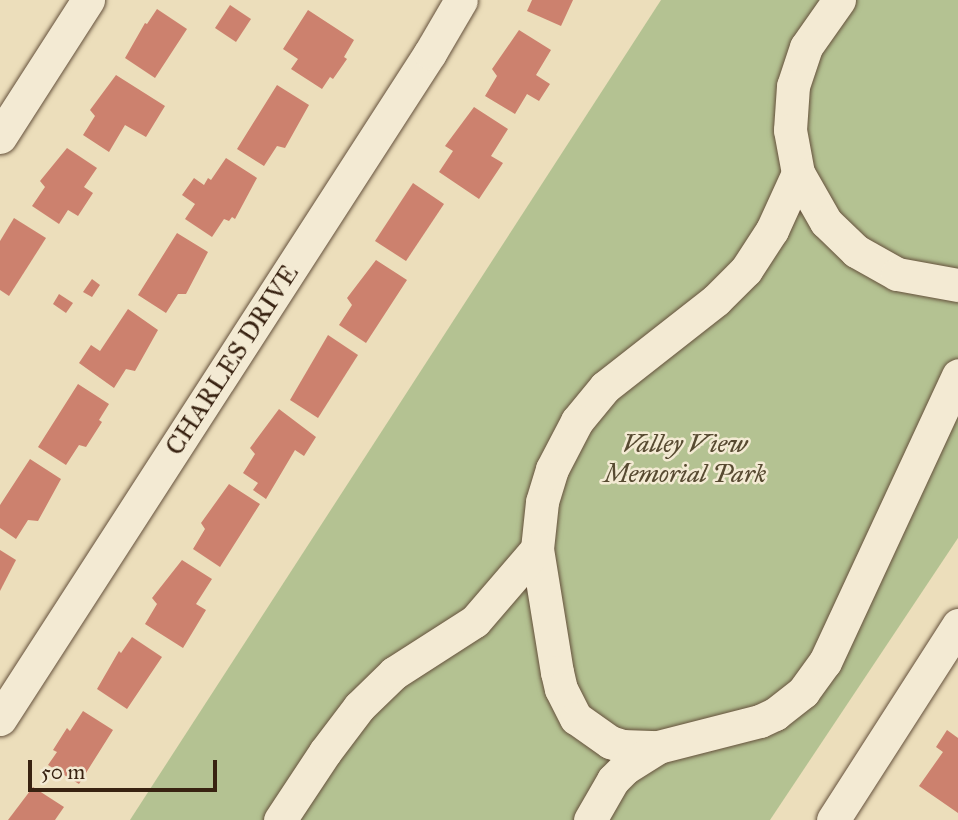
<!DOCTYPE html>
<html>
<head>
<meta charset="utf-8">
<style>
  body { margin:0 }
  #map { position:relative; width:958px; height:820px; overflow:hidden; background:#ecdebb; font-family:"IM FELL Great Primer",serif }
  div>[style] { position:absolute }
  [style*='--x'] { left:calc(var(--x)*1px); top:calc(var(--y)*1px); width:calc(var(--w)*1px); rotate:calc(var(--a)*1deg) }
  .green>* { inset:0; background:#b4c292 }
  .building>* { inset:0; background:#cc816e }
  .roads { filter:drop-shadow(0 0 2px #65513c) drop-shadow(0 0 2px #65513c) }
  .minor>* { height:33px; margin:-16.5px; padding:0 16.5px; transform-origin:16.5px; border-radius:16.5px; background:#f3ead3 }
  span { translate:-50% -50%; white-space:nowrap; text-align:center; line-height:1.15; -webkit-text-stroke:5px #f3ead3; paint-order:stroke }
  .street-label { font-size:26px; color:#382211 }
  .park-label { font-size:26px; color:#574a31; font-style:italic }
  .scale { position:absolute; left:28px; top:760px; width:189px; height:32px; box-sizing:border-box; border:4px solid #382211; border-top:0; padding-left:9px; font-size:21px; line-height:24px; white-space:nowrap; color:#382211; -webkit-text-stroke:5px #f3ead3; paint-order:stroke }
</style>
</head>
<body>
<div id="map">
  <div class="green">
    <div style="clip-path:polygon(661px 0,958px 0,958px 538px,770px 820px,130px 820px)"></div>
  </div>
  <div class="building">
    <div style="clip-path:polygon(532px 0,573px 0,561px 26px,527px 11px)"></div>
    <div style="clip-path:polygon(230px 5px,251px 19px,236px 42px,215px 28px)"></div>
    <div style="clip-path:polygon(157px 9px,187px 29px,155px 78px,125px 58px,145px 23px,147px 24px)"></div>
    <div style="clip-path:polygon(308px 10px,354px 40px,344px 57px,347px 59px,333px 79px,330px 77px,322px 89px,291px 69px,298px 59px,283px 49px)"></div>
    <div style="clip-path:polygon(519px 30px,551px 50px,536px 75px,550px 84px,539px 101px,527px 94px,515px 114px,485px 96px,497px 76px,492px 69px)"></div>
    <div style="clip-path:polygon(116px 75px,165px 106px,146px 137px,125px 125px,109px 152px,83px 135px,95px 116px,90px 110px)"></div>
    <div style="clip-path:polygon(277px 85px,309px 105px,285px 148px,277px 146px,264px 166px,237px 149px)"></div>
    <div style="clip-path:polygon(474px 107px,508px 129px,491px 156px,503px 163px,479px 199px,439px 172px,453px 151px,445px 146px)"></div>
    <div style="clip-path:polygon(67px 148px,97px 168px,84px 187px,93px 193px,78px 216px,68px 210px,59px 224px,32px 206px,45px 187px,40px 181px)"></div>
    <div style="clip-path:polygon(226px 158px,257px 178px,235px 219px,232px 217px,229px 221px,224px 219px,212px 237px,185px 219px,195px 204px,182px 195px,194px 178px,204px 185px,208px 178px,211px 180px)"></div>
    <div style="clip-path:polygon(413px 183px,444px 204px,406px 261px,375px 241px)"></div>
    <div style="clip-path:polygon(14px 218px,46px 238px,9px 296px,0 290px,0 241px)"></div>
    <div style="clip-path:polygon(177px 233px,208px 252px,186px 294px,178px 294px,166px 313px,138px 295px)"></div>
    <div style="clip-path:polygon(376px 260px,407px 280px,366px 343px,339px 325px,352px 305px,347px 298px)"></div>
    <div style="clip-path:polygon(92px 279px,100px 285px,92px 297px,83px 292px)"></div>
    <div style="clip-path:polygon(59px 294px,73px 303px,66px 313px,53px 304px)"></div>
    <div style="clip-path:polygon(128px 309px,158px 330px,135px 371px,126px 369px,114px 388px,79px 363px,91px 345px,100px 351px)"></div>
    <div style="clip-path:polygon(328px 335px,358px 355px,318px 418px,290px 400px)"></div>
    <div style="clip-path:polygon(78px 384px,109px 404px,99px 420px,102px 422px,86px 447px,79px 445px,66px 465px,38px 447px)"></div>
    <div style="clip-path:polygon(279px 409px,316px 437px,304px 456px,295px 450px,266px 499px,253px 490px,258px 483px,243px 473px,255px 454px,250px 448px)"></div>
    <div style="clip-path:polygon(30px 459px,61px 479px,38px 521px,28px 520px,16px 539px,0 528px,0 505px)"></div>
    <div style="clip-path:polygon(229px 484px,260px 504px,220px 567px,193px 549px,205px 529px,201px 523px)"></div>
    <div style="clip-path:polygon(0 550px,16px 560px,0 591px)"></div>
    <div style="clip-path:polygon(182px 560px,212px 579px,196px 604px,206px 610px,183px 648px,145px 624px,157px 604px,152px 598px)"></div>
    <div style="clip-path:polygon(132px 637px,162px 657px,127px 709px,97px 689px,119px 651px,121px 653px)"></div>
    <div style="clip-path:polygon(83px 711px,113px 730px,79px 784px,48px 765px,57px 752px,53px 750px,67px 728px,70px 731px)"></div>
    <div style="clip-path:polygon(947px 730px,958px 738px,958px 813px,919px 786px,943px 752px,936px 747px)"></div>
    <div style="clip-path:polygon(33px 787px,64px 807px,55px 820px,8px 820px)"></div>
  </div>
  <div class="roads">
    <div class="minor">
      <div style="--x:839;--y:0;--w:57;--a:125.1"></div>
      <div style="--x:806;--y:47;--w:41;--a:108.4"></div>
      <div style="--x:793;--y:86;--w:44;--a:93.9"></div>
      <div style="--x:790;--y:130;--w:44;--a:79.5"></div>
      <div style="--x:798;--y:173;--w:56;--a:60.3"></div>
      <div style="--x:826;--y:222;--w:42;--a:44"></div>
      <div style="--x:856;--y:251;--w:47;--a:29.3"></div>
      <div style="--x:897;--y:274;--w:62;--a:10.2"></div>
      <div style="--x:0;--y:137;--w:163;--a:-57.3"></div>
      <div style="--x:798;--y:173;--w:63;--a:114.5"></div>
      <div style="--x:772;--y:230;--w:48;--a:123"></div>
      <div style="--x:746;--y:270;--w:42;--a:135"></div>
      <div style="--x:716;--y:300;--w:141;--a:141.9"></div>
      <div style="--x:605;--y:387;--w:44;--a:129.5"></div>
      <div style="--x:577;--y:421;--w:54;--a:117.5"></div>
      <div style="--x:552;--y:469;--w:34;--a:107"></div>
      <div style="--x:542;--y:502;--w:47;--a:96.1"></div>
      <div style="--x:537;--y:549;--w:125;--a:80.8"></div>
      <div style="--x:557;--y:672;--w:17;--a:77"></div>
      <div style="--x:561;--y:689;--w:33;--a:63"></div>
      <div style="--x:576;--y:718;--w:42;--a:35.2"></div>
      <div style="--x:610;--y:742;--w:13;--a:18"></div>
      <div style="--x:622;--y:746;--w:36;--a:2"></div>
      <div style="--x:658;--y:747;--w:105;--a:-14.3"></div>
      <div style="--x:760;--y:721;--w:17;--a:-25"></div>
      <div style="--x:775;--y:714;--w:36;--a:-38"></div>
      <div style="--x:803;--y:692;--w:37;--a:-54"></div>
      <div style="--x:825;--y:662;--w:316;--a:-65.1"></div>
      <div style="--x:0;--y:719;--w:793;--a:-57.15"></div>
      <div style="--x:430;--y:53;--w:61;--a:-59.7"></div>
      <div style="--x:280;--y:820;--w:82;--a:-56.5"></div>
      <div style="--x:325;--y:752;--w:56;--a:-52.9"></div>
      <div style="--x:359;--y:707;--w:49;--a:-44.2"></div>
      <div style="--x:394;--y:673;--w:96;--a:-32.7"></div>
      <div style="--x:475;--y:621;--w:95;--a:-49.3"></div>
      <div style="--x:590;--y:820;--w:46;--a:-60.1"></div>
      <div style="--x:613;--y:780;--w:17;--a:-45"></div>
      <div style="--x:625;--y:768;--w:39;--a:-32"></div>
      <div style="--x:833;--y:820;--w:232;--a:-57.3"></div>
    </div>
  </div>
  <div class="street-label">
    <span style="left:232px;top:360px;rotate:-57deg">CHARLES DRIVE</span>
  </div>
  <div class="park-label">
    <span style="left:685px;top:459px">Valley View<br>Memorial Park</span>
  </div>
  <div class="scale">50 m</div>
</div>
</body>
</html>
